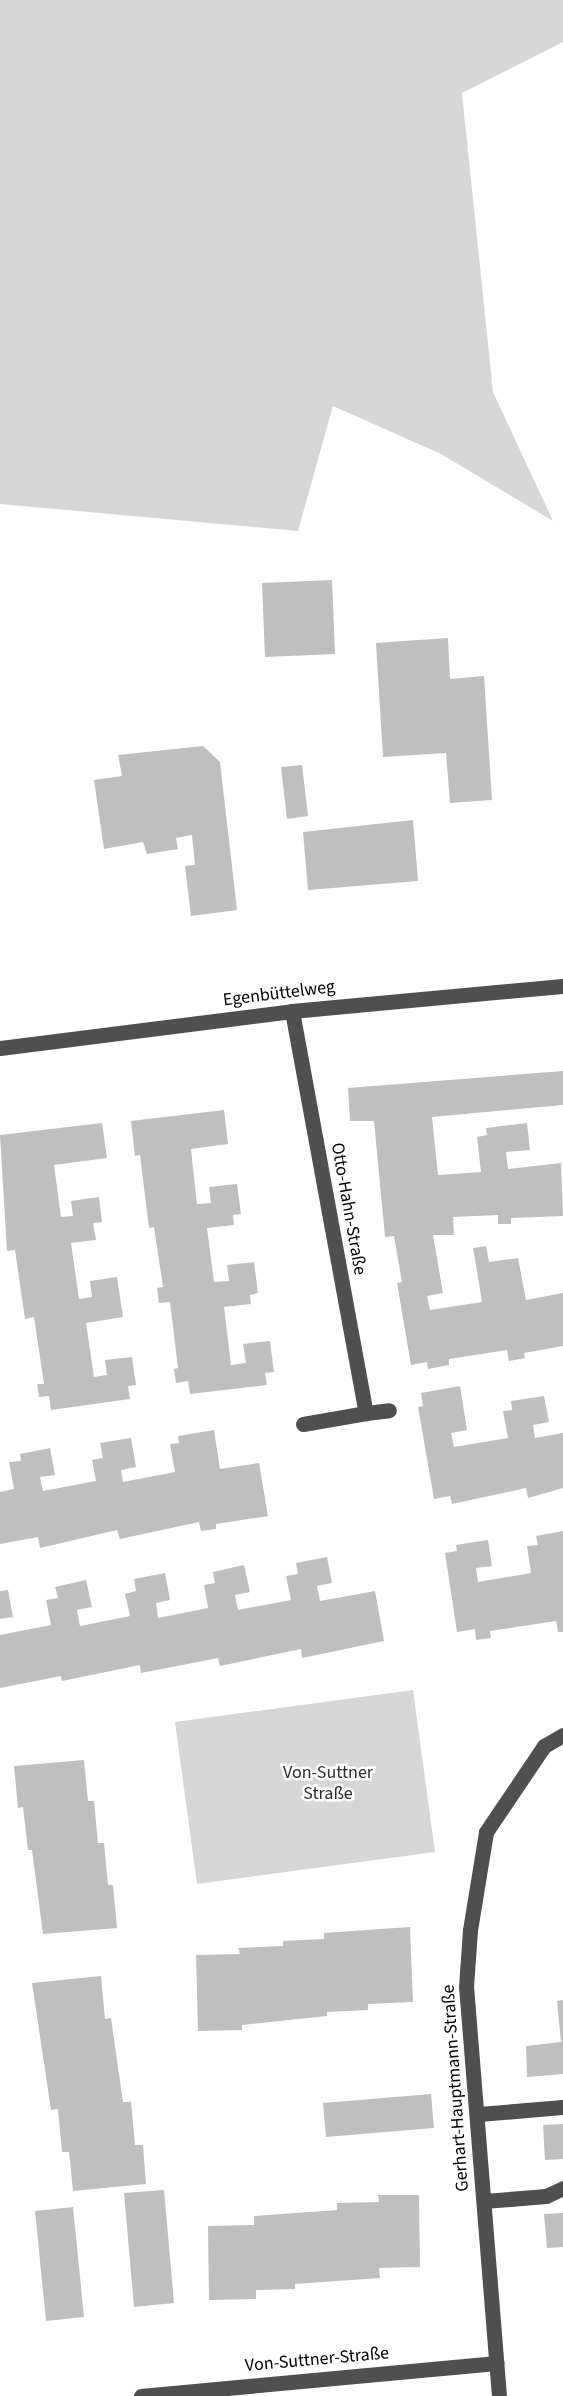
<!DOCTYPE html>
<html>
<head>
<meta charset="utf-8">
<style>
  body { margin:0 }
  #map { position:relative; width:563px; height:2396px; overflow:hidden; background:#fff; font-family:"Source Sans 3",sans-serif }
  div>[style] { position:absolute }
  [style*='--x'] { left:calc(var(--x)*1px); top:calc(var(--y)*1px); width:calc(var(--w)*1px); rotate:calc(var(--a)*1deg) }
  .green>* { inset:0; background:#d6d6d6 }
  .building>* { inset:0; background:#bfbfbf }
  .minor>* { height:15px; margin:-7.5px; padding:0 7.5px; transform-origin:7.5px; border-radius:7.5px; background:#4f4f4f }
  span { translate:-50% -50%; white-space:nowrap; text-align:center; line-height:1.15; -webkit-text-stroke:5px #fff; paint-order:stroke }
  .street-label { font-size:18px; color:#000 }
  .park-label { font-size:18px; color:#2d2d2d }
</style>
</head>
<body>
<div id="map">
  <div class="green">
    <div style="clip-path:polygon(0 0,563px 0,563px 42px,462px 93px,493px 392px,553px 521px,441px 454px,333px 406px,298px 531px,0 504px)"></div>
    <div style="clip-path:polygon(413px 1690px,435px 1852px,197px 1884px,175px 1722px)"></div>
  </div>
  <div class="building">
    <div style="clip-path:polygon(332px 580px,335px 654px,265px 657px,262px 583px)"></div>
    <div style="clip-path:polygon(448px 638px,450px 679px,484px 676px,492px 800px,450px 803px,446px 753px,383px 757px,376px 643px)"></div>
    <div style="clip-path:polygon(203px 746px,220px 762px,237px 910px,191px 916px,185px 866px,195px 865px,192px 835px,176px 838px,178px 849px,147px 854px,143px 842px,104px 849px,94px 780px,122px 776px,118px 755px)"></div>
    <div style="clip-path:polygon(302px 765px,308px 816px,287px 819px,281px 767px)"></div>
    <div style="clip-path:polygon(413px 820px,418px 881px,308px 890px,303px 832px)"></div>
    <div style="clip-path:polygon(563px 1071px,563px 1105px,432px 1117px,438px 1175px,481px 1172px,477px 1137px,487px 1135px,486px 1128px,527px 1123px,530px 1150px,506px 1152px,508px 1169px,561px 1163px,563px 1216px,511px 1218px,511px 1224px,498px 1224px,498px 1215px,453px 1217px,454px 1235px,433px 1235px,443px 1293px,427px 1296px,430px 1310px,482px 1302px,473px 1248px,486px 1246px,489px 1262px,518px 1258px,526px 1300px,563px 1293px,563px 1346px,524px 1353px,525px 1358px,509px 1361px,507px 1350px,449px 1359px,449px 1365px,428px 1369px,427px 1362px,411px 1365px,397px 1283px,402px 1282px,394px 1236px,385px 1237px,374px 1121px,350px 1121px,348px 1088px)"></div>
    <div style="clip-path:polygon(224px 1110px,228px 1144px,191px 1149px,197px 1204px,211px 1203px,209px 1187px,237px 1184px,241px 1214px,233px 1215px,234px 1225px,207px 1228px,214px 1282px,229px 1281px,227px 1265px,254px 1262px,258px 1293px,250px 1295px,251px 1304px,224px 1307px,231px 1365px,246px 1363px,243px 1344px,270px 1341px,274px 1372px,265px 1373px,267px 1385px,190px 1394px,188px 1381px,176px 1383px,174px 1369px,178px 1368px,170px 1302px,159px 1303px,157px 1288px,163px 1287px,154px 1227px,149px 1228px,140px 1155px,135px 1156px,131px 1121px)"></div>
    <div style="clip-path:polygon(102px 1123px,107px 1158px,54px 1165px,61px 1217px,73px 1216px,71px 1201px,99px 1197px,102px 1222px,93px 1223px,96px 1240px,71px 1243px,79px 1299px,92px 1297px,90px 1281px,117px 1277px,123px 1317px,86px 1323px,94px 1377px,107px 1375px,105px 1360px,132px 1357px,136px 1385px,128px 1386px,130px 1399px,51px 1410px,49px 1396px,39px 1397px,37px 1384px,44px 1384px,34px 1317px,25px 1319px,15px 1250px,7px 1251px,0 1135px)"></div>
    <div style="clip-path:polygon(460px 1386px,467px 1430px,451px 1433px,454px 1447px,508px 1438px,503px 1411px,512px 1410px,511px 1401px,544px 1396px,549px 1422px,533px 1425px,535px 1438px,563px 1433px,563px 1488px,528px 1498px,526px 1488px,452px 1504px,450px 1496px,434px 1499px,418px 1407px,423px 1406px,421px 1393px)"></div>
    <div style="clip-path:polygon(214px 1430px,220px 1469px,259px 1463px,268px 1516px,216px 1524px,216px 1529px,201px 1531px,199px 1522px,120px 1539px,117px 1530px,40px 1548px,38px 1537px,0 1544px,0 1492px,14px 1489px,9px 1462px,21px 1461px,20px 1454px,50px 1448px,55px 1475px,40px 1477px,43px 1491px,96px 1481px,92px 1460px,103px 1458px,100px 1443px,131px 1438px,136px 1467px,121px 1470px,123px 1482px,175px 1472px,170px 1444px,179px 1443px,178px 1436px)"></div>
    <div style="clip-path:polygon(563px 1531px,563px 1632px,558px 1632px,556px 1621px,490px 1631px,491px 1638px,476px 1640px,475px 1629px,457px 1632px,445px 1553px,457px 1551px,456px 1545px,488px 1540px,492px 1566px,476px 1568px,478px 1582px,531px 1573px,527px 1546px,538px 1545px,536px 1536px)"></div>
    <div style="clip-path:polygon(327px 1557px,332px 1583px,317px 1586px,320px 1601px,375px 1591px,384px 1641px,302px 1658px,301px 1649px,220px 1666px,218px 1658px,141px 1673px,140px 1665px,62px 1681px,61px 1676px,0 1688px,0 1635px,51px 1625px,46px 1600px,58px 1598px,55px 1587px,86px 1580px,92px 1607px,77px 1610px,80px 1626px,130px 1616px,125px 1594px,136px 1591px,134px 1579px,165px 1573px,170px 1600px,156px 1603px,158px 1618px,208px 1608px,204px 1585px,215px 1583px,213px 1572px,244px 1565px,250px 1592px,235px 1595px,238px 1610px,291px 1600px,286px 1576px,298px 1574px,296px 1563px)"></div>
    <div style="clip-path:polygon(8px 1590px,13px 1617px,0 1619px,0 1591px)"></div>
    <div style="clip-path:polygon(84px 1760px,88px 1801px,94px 1801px,98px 1843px,104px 1843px,108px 1885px,113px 1885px,117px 1928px,43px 1934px,32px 1850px,28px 1850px,23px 1807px,18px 1808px,14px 1766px)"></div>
    <div style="clip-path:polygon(410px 1927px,413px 2002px,368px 2004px,368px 2010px,327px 2012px,327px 2016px,242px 2025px,242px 2030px,198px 2031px,196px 1955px,240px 1954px,238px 1948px,283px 1946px,283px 1941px,324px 1939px,324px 1933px)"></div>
    <div style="clip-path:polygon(101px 1976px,105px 2019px,111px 2018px,123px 2102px,131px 2102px,135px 2145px,143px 2145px,146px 2184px,73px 2191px,69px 2152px,62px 2152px,58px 2109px,51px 2110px,32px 1983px)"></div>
    <div style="clip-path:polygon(563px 2000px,563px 2074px,527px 2077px,526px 2046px,561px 2042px,557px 2001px)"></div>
    <div style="clip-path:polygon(431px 2094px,434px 2128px,326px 2137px,323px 2103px)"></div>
    <div style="clip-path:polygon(563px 2124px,563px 2159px,545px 2160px,543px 2125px)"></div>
    <div style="clip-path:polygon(164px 2190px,174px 2303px,134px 2307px,124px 2193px)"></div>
    <div style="clip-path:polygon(378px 2195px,419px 2195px,420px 2267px,379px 2268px,380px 2278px,295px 2284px,295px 2289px,256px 2290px,256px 2299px,209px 2300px,208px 2226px,254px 2225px,254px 2216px,337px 2210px,337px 2203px,379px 2202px)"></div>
    <div style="clip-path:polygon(73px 2207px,84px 2317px,46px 2321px,35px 2211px)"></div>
    <div style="clip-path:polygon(563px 2213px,563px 2247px,547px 2248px,544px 2214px)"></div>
  </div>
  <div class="minor">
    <div style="--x:292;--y:1011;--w:409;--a:79.6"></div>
    <div style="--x:366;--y:1413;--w:23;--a:-7"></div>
    <div style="--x:0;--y:1048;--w:294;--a:-7.2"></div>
    <div style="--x:292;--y:1011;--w:272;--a:-5.3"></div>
    <div style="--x:303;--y:1424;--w:64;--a:-9.9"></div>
    <div style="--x:479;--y:2114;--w:84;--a:-4.8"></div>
    <div style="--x:484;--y:2201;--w:62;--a:-4.6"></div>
    <div style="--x:546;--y:2196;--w:19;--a:-25"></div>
    <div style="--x:141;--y:2396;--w:357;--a:-5.3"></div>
    <div style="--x:499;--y:2396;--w:410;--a:-94.6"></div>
    <div style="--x:466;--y:1987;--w:57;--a:-86"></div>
    <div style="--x:470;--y:1930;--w:99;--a:-80.7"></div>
    <div style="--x:486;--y:1832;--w:104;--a:-56"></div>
    <div style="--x:544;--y:1746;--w:22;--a:-30"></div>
  </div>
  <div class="street-label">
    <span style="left:279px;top:994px;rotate:-7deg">Egenbüttelweg</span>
    <span style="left:348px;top:1209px;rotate:80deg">Otto-Hahn-Straße</span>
    <span style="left:456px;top:2088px;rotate:-94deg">Gerhart-Hauptmann-Straße</span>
    <span style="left:317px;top:2360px;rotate:-5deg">Von-Suttner-Straße</span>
  </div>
  <div class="park-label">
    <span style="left:328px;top:1784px">Von-Suttner<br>Straße</span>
  </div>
</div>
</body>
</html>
